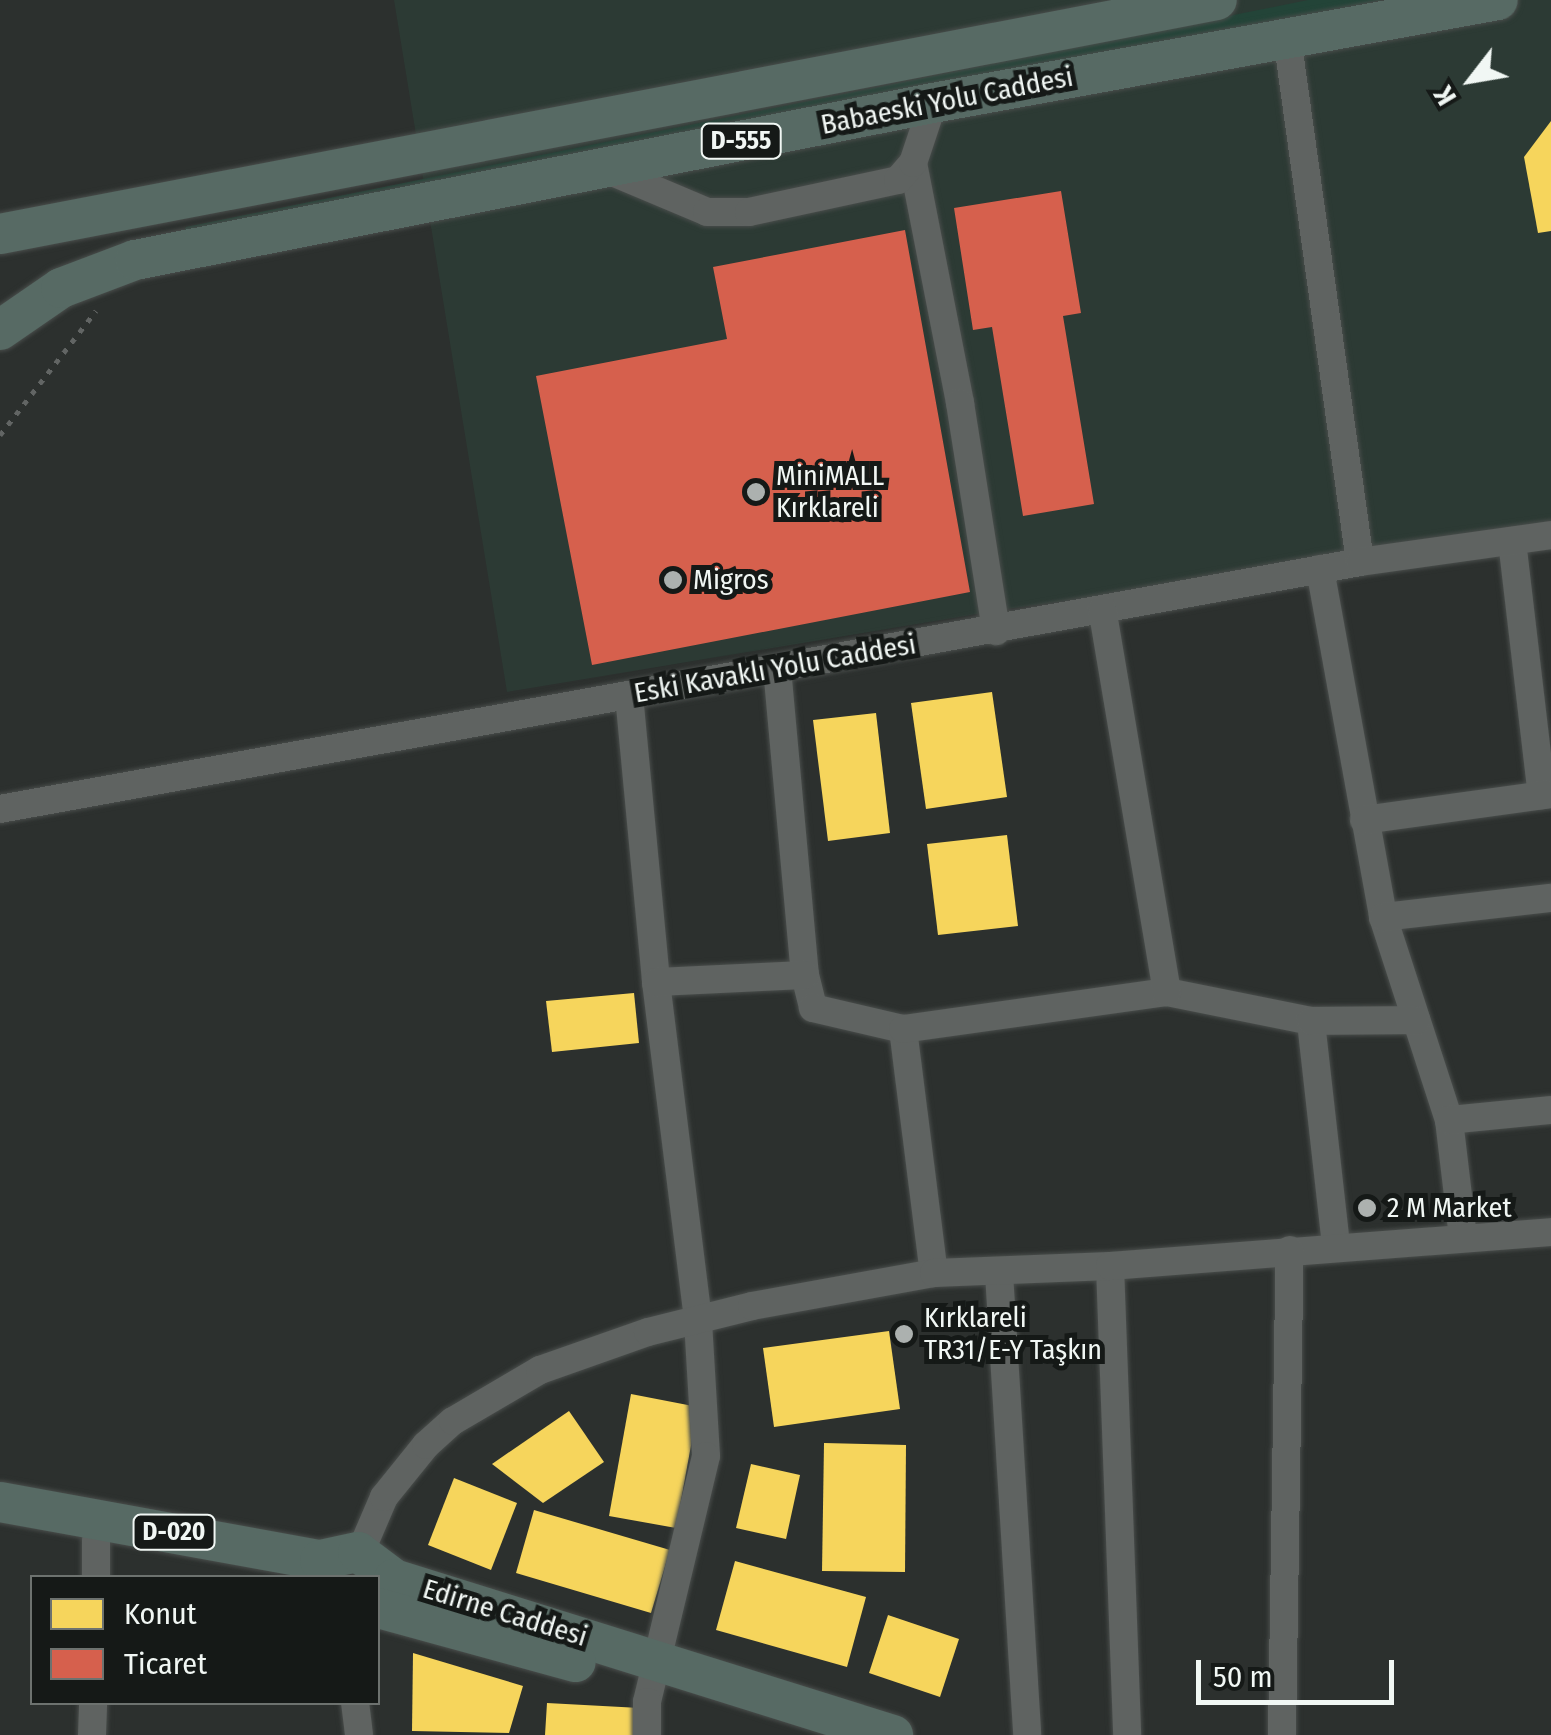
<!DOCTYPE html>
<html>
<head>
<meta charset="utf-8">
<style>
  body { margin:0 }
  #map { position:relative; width:1551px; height:1735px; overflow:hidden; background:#2c302e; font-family:"Fira Sans Condensed",sans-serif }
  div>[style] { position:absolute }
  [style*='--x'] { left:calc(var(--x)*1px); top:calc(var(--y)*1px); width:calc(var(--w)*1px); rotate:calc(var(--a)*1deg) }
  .built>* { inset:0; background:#2c3a34 }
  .green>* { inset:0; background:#234438 }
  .homes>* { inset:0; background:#f6d55c }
  .shops>* { inset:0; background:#d6604d }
  .path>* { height:5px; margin-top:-2.5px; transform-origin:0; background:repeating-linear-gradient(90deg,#626564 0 5px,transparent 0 13px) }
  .roads { filter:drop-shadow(0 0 2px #494d4b) drop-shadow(0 0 2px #494d4b) }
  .minor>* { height:28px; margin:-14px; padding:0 14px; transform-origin:14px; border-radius:14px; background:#5f6361 }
  .highway>* { height:40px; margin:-20px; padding:0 20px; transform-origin:20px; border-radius:20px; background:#576a64 }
  .dots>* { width:28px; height:28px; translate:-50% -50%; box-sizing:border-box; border:5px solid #151917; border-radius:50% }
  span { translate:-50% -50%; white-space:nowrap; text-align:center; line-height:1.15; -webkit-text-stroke:10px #151917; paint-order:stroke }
  .shield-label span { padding:2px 8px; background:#151917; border:2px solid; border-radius:8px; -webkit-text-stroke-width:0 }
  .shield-label { font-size:25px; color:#f1f7f4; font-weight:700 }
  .street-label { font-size:28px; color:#f1f7f4 }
  .poi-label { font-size:28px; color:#f1f7f4 }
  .left { translate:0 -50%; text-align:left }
  .legend { position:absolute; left:30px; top:1575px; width:350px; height:130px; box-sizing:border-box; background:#151917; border:2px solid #6d726f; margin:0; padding:12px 18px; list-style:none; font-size:30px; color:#f1f7f4 }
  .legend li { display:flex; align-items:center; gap:20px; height:50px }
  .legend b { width:50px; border:2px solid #6d726f }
  .north { position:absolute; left:1421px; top:30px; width:100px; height:100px; -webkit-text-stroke:8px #151917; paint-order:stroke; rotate:239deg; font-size:28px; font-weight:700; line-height:40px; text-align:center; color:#f1f7f4 }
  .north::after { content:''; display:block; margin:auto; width:35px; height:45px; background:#f1f7f4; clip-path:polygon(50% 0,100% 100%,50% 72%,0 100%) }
  .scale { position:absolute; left:1196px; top:1660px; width:198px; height:45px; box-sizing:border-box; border:5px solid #f1f7f4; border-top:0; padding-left:12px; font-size:30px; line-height:35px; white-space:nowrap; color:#f1f7f4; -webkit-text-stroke:8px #151917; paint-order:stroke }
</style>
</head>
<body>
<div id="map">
  <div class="built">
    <div style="clip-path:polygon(394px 0,1551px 0,1551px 534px,1007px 609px,507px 692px)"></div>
  </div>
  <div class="green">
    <div style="clip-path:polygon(1308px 0,1382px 0,179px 239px,186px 227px)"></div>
  </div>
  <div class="homes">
    <div style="clip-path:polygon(1551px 121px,1551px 231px,1538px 233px,1524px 157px)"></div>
    <div style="clip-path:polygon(992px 692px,1007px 797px,926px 809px,911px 703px)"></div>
    <div style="clip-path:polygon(876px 713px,890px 833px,828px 841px,813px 720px)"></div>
    <div style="clip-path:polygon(1007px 835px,1018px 926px,938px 935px,927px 844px)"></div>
    <div style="clip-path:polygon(634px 993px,639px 1043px,552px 1052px,546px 1001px)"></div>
    <div style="clip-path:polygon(909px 1322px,909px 1345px,900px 1345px,900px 1323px)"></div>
    <div style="clip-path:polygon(889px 1331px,900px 1409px,774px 1427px,763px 1348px)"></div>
    <div style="clip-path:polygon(631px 1394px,698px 1407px,676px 1528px,609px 1516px)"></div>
    <div style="clip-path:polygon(569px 1411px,604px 1462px,543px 1503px,492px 1464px)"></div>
    <div style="clip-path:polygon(824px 1443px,906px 1445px,905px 1572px,822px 1571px)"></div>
    <div style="clip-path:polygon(751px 1464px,800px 1475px,786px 1539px,736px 1528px)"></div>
    <div style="clip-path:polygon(454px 1478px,517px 1503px,491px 1570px,428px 1545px)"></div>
    <div style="clip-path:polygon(534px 1510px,670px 1550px,651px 1613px,516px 1573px)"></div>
    <div style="clip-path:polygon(735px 1561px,866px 1597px,847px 1667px,716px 1630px)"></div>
    <div style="clip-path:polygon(888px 1615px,959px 1639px,940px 1697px,869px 1673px)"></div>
    <div style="clip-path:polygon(413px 1653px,523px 1686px,509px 1733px,412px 1731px)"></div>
    <div style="clip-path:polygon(547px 1703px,640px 1708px,639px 1735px,545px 1735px)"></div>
  </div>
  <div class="shops">
    <div style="clip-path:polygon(1061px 191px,1081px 313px,1063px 316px,1094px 504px,1023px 516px,992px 327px,973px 330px,954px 208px)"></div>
    <div style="clip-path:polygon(905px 230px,970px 592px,592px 665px,536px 376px,727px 339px,713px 267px)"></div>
  </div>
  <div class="path">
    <div style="--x:0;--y:435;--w:157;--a:-52.3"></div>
  </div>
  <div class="roads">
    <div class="minor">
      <div style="--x:1287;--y:37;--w:530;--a:82.08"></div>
      <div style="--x:913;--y:163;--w:245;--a:78.9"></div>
      <div style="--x:960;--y:403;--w:231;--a:81"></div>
      <div style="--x:603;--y:168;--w:113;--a:22.9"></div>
      <div style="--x:707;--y:212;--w:42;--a:0"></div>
      <div style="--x:749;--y:212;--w:152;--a:-12.1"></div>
      <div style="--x:898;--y:180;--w:23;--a:-49"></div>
      <div style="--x:913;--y:163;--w:63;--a:-71.6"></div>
      <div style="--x:1512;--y:541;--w:256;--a:83.3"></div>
      <div style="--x:1320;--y:569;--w:354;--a:79.7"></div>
      <div style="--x:1383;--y:917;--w:213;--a:72"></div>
      <div style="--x:1449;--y:1120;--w:118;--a:83.2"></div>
      <div style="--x:777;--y:668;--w:308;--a:84.8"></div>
      <div style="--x:805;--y:975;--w:34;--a:76"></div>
      <div style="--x:813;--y:1008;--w:92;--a:13.1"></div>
      <div style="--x:903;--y:1029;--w:246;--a:82.8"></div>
      <div style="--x:629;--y:695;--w:288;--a:84.6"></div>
      <div style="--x:656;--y:982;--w:342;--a:82.9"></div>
      <div style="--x:698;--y:1321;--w:135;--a:86.6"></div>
      <div style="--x:706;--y:1456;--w:253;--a:103.5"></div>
      <div style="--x:647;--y:1702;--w:33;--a:90"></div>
      <div style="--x:0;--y:809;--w:1382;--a:-10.29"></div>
      <div style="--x:1360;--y:562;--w:193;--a:-8"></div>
      <div style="--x:1364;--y:820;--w:189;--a:-7.9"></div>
      <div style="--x:1383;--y:917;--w:169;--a:-6.5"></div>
      <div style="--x:656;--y:982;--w:149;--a:-2.7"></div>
      <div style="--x:1167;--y:992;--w:147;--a:11.4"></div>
      <div style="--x:903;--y:1029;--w:267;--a:-8"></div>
      <div style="--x:1167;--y:992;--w:388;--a:-99.6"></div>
      <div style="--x:1449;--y:1120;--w:102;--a:-5.6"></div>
      <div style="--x:1336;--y:1245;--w:225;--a:-96.4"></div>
      <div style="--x:1311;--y:1021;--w:105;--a:-0.5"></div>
      <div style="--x:1110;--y:1266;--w:469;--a:87.9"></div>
      <div style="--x:999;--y:1273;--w:463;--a:86.5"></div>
      <div style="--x:360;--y:1553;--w:61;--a:-66.8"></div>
      <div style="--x:384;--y:1497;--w:67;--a:-51.1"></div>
      <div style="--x:426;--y:1445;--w:36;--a:-42"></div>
      <div style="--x:453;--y:1421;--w:101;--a:-30.4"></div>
      <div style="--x:540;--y:1370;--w:114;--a:-19.4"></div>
      <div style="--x:648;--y:1332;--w:107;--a:-14"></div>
      <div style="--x:752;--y:1306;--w:185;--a:-10.3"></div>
      <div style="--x:934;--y:1273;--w:176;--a:-2.3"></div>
      <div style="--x:1110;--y:1266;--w:442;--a:-4.4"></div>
      <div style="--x:96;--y:1578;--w:38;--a:-90"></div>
      <div style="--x:355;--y:1702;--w:33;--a:83"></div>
      <div style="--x:92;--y:1735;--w:33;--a:-88"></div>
      <div style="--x:1282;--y:1735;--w:485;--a:-89.1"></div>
    </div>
    <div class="highway">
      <div style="--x:0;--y:234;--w:1239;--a:-10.88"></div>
      <div style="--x:0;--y:330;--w:74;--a:-34.5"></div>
      <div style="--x:61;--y:288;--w:79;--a:-20.7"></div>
      <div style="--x:135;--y:260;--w:813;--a:-11.13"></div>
      <div style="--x:933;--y:103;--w:574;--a:-10.33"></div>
      <div style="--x:0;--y:1502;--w:325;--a:10.3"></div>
      <div style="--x:320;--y:1560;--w:39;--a:-12"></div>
      <div style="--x:358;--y:1552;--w:45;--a:36.9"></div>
      <div style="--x:394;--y:1579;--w:523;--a:17.36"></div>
      <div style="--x:378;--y:1608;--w:205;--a:15.3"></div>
    </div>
  </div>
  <div class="dots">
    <div style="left:756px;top:492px;background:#acb1af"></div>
    <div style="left:673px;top:580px;background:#acb1af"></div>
    <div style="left:1367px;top:1208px;background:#acb1af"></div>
    <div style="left:904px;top:1334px;background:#acb1af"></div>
  </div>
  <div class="shield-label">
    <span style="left:741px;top:141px">D-555</span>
    <span style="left:174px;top:1532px">D-020</span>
  </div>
  <div class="street-label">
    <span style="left:947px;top:101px;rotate:-11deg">Babaeski Yolu Caddesi</span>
    <span style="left:775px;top:669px;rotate:-10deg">Eski Kavaklı Yolu Caddesi</span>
    <span style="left:505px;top:1613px;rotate:17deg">Edirne Caddesi</span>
  </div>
  <div class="poi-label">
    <span class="left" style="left:776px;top:492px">MiniMALL<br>Kırklareli</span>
    <span class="left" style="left:693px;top:580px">Migros</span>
    <span class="left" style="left:1387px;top:1208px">2 M Market</span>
    <span class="left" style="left:924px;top:1334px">Kırklareli<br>TR31/E-Y Taşkın</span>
  </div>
  <ul class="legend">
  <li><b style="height:28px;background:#f6d55c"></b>Konut</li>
  <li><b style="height:28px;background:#d6604d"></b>Ticaret</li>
  </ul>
  <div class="north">K</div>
  <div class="scale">50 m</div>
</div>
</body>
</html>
